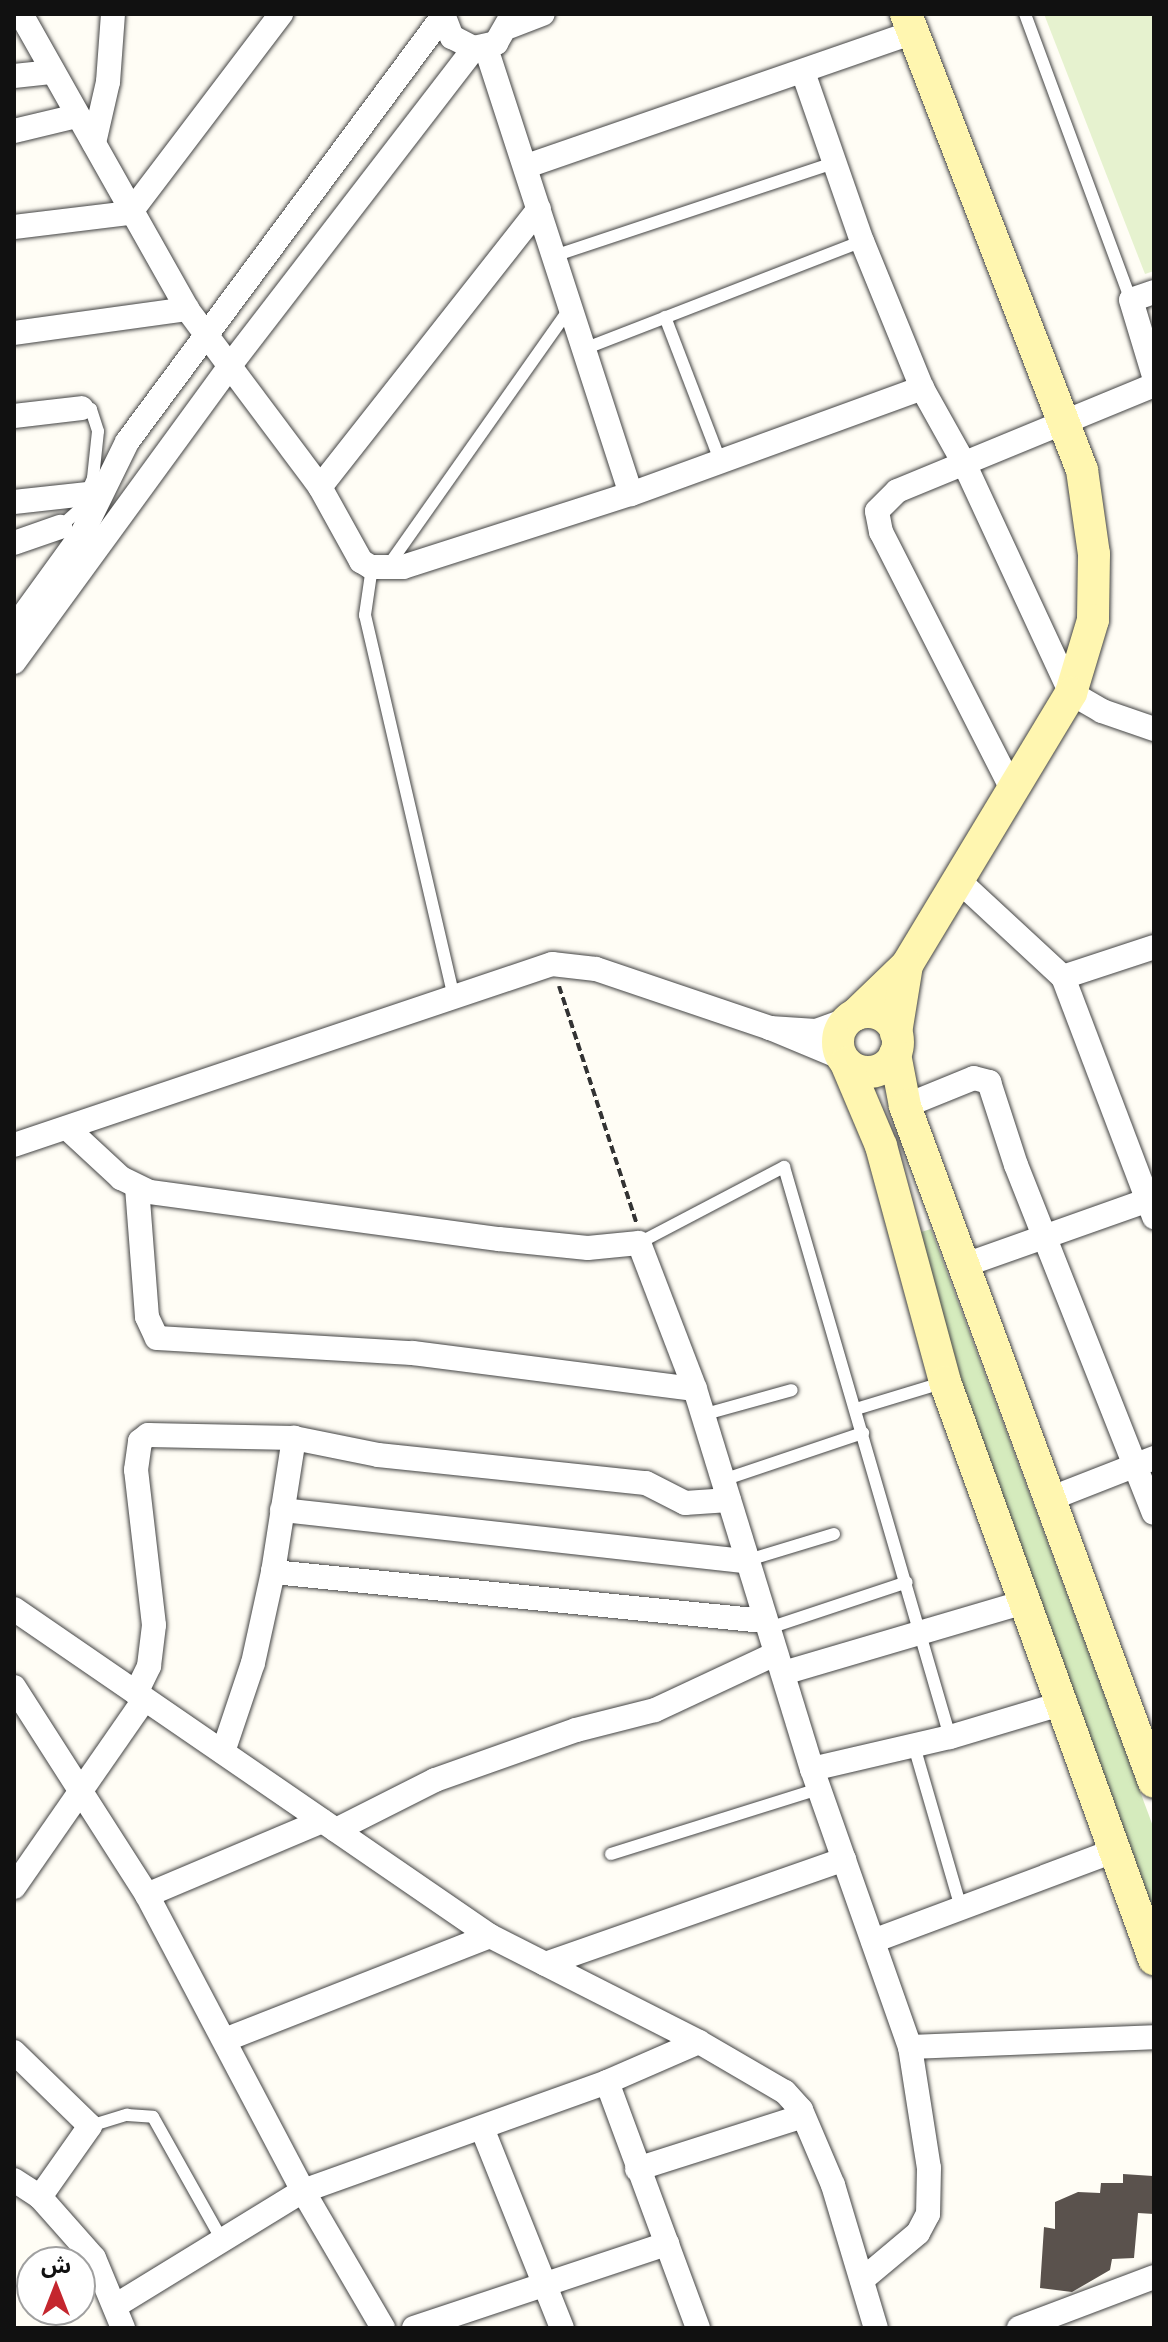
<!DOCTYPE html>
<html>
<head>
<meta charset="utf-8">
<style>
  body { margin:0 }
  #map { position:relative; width:1168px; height:2342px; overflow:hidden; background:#fffdf5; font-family:"Playfair Display","Noto Sans Arabic",serif }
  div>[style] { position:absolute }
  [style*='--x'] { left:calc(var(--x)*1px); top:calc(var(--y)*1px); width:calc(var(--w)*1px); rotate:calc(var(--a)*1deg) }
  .green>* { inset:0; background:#d5ebbd }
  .pitch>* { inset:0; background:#e6f2cf }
  .building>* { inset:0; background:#5a524d }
  .path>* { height:4px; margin-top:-2px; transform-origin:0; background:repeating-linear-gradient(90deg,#333 0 8px,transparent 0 12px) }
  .roads { filter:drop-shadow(0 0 2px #444) drop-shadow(0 0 2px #444) }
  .lane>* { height:12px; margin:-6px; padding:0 6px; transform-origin:6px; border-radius:6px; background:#fff }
  .street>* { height:24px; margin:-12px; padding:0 12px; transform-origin:12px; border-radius:12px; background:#fff }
  .secondary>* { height:32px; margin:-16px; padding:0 16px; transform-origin:16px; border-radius:16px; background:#fff6b0 }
  .secondary>.ring { margin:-16px; padding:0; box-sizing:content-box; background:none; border:32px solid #fff6b0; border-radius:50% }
  span { translate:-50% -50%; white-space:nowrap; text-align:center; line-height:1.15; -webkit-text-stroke:8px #fff; paint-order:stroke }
  .frame { position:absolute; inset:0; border:16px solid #111; pointer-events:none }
  .north { position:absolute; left:16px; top:2246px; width:80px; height:80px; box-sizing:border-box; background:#fff; border:2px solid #a0a0a0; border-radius:50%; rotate:0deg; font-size:22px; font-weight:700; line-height:32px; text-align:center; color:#111 }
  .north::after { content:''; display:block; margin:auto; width:28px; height:36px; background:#c4262e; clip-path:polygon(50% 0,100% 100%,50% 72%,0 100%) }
</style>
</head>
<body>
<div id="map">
  <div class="green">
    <div style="clip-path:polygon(931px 1229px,1154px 1829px,1154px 1921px,977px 1439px,918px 1233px)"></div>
  </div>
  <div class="pitch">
    <div style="clip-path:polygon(1044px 14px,1154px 14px,1154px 271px,1145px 274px)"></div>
  </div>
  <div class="building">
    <div style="clip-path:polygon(1123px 2174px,1153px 2176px,1154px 2214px,1138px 2213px,1134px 2258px,1112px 2259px,1110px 2270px,1072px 2292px,1040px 2288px,1044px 2227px,1055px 2229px,1055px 2202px,1078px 2192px,1100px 2193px,1101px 2183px,1123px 2183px)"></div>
  </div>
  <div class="path">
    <div style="--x:559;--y:986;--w:250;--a:71.9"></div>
  </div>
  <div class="roads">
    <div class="lane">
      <div style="--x:1025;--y:14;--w:305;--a:69.7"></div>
      <div style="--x:554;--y:256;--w:294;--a:-18.4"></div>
      <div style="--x:665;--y:317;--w:153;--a:69"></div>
      <div style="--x:584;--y:349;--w:298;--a:-21.2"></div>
      <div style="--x:60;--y:527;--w:27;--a:-42"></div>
      <div style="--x:80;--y:509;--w:34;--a:-67"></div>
      <div style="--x:93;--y:478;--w:47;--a:-83.9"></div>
      <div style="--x:98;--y:431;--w:23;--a:-108"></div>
      <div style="--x:91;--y:409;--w:9;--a:-174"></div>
      <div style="--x:388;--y:566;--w:317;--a:-54.8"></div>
      <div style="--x:372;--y:567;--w:49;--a:98.3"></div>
      <div style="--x:365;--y:615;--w:392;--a:76.9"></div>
      <div style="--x:639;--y:1243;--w:164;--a:-27.7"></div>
      <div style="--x:784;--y:1167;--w:594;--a:73.76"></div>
      <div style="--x:856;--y:1409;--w:93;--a:-16.9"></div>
      <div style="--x:702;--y:1415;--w:93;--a:-15.5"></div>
      <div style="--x:723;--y:1480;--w:148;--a:-18.6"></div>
      <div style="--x:745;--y:1561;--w:93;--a:-16.9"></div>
      <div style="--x:769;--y:1628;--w:145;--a:-18.4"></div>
      <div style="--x:914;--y:1746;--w:169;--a:73.8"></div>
      <div style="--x:611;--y:1854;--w:218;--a:-17.4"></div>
      <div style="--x:90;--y:2126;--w:39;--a:-17"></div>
      <div style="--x:127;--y:2115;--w:26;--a:4"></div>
      <div style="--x:153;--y:2117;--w:141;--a:60.7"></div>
    </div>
    <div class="street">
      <div style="--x:21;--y:14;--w:338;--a:60.6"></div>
      <div style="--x:187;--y:309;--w:222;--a:53.2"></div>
      <div style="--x:320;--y:487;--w:85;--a:61"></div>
      <div style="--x:361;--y:561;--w:12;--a:31"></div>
      <div style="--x:371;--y:567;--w:32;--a:0"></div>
      <div style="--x:403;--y:567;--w:239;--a:-17.8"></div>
      <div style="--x:631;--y:494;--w:310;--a:-20"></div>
      <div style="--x:443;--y:14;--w:25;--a:69"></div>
      <div style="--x:452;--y:37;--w:25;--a:27"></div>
      <div style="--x:474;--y:48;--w:23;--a:-13"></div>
      <div style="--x:496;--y:43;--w:34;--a:-60"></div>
      <div style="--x:511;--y:26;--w:34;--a:-21"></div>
      <div style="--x:486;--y:48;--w:469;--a:72"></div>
      <div style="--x:803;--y:72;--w:179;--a:70.8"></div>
      <div style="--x:862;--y:241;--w:159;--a:67.8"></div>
      <div style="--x:922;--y:388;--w:86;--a:60.8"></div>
      <div style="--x:964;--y:463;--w:254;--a:65.1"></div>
      <div style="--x:1071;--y:693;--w:36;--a:30"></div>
      <div style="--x:1102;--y:711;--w:55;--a:19.1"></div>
      <div style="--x:14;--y:76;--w:39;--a:-6"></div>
      <div style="--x:14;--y:131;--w:65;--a:-13.4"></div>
      <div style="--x:94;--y:143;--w:63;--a:-77.1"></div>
      <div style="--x:108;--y:82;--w:68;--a:-85.8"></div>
      <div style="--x:527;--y:166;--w:409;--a:-19.1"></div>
      <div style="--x:14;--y:227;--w:117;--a:-6.9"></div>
      <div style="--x:130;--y:213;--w:250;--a:-52.8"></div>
      <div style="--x:1154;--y:292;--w:24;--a:161"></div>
      <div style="--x:1131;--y:300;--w:79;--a:73.2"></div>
      <div style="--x:14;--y:333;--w:175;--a:-7.9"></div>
      <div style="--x:14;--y:416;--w:68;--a:-6.7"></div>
      <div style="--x:320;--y:487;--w:354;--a:-51.8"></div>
      <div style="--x:14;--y:502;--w:72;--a:-6.3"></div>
      <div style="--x:14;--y:543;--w:49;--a:-19.2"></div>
      <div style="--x:14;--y:628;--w:116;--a:-54.1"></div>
      <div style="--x:82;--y:534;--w:102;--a:-63.9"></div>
      <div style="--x:127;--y:442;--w:530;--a:-53.43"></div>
      <div style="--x:14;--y:662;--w:364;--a:-53.9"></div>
      <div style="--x:228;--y:368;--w:404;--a:-52.4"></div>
      <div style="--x:1012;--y:789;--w:288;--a:-117"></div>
      <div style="--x:881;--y:532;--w:21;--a:-101"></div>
      <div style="--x:877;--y:511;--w:28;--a:-45"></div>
      <div style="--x:897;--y:491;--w:278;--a:-22.4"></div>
      <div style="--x:957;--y:879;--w:144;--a:42.8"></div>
      <div style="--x:1063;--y:977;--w:96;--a:-18.2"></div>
      <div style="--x:1063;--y:977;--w:257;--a:69.2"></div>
      <div style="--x:842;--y:1058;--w:78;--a:-157.4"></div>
      <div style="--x:770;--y:1028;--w:46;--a:3.7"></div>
      <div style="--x:816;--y:1031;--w:33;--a:-20"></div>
      <div style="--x:905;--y:1106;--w:74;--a:-22.1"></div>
      <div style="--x:974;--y:1078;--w:16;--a:15"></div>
      <div style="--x:989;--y:1082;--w:87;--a:72"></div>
      <div style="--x:1016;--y:1165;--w:374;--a:68.4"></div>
      <div style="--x:67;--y:1128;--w:74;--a:42.8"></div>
      <div style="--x:121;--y:1178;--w:32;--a:26"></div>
      <div style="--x:150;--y:1192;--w:352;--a:7.7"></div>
      <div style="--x:499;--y:1239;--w:89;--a:5.8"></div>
      <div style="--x:588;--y:1248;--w:51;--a:-5.6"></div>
      <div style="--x:639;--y:1243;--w:156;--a:69"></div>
      <div style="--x:695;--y:1389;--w:398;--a:72.9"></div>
      <div style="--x:812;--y:1769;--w:295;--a:70.6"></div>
      <div style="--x:910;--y:2047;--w:122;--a:81.1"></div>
      <div style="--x:929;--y:2168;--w:46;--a:91.2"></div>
      <div style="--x:928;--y:2214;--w:21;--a:118"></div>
      <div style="--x:918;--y:2233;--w:73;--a:140"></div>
      <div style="--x:14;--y:1145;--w:568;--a:-18.59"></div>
      <div style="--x:552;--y:964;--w:44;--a:6.5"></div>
      <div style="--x:596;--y:969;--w:184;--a:18.7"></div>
      <div style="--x:137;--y:1187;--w:130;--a:85.6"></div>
      <div style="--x:147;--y:1317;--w:23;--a:65"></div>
      <div style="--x:157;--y:1338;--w:256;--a:3.4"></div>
      <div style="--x:413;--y:1353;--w:284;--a:7.3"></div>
      <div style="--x:962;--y:1266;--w:204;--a:-19.5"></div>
      <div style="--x:1052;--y:1498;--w:110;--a:-21.4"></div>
      <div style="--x:282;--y:1510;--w:466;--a:6.3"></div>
      <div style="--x:273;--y:1572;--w:136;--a:-81.1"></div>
      <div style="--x:294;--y:1438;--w:86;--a:11.4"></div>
      <div style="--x:378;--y:1455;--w:269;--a:6"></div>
      <div style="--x:646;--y:1483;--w:44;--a:27.1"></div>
      <div style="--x:685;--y:1503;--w:44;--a:-3.9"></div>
      <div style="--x:14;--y:1609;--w:577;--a:34.49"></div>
      <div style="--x:490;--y:1936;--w:234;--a:26.9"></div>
      <div style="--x:699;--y:2042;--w:99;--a:30.2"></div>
      <div style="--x:785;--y:2092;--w:24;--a:48"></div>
      <div style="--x:801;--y:2110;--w:82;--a:66.9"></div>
      <div style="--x:833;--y:2185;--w:149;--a:73.3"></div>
      <div style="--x:783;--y:1673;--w:254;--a:-16.4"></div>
      <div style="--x:14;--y:1687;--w:247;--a:57.4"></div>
      <div style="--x:147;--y:1895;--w:335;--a:62.2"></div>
      <div style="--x:303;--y:2191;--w:159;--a:59.7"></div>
      <div style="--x:136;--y:1693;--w:30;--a:-64"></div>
      <div style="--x:149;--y:1666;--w:41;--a:-83"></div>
      <div style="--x:154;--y:1625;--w:156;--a:-96.6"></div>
      <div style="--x:136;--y:1470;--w:29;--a:-82"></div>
      <div style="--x:140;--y:1441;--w:10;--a:-37"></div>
      <div style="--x:148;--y:1435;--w:146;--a:1.2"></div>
      <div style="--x:223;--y:1752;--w:94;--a:-71.4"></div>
      <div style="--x:253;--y:1663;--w:93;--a:-77.6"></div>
      <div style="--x:273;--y:1572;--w:495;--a:5.7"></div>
      <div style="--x:812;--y:1769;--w:142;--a:-13.1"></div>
      <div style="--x:950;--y:1737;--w:119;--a:-16.6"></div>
      <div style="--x:336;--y:1830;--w:111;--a:-26.8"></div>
      <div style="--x:435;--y:1780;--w:150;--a:-19.5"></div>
      <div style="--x:576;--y:1730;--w:81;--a:-14.2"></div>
      <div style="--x:655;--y:1710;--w:132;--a:-25"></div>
      <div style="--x:14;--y:1887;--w:228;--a:-55.2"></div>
      <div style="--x:147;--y:1895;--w:190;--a:-22.9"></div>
      <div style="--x:873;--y:1941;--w:259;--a:-20.5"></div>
      <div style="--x:545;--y:1964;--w:317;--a:-19.3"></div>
      <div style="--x:227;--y:2039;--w:282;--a:-21.4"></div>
      <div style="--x:910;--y:2047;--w:244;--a:-2.3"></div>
      <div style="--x:14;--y:2052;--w:106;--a:44.2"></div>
      <div style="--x:90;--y:2126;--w:87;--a:125.2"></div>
      <div style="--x:607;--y:2082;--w:262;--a:69.7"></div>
      <div style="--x:482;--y:2128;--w:215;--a:68.2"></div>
      <div style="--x:637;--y:2169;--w:174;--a:-17.7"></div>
      <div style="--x:14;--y:2180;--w:31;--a:33"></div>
      <div style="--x:40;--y:2197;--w:81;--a:48.5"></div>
      <div style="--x:94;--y:2258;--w:76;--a:67.5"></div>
      <div style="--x:115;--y:2306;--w:220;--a:-31.5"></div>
      <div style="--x:303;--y:2191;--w:323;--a:-19.7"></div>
      <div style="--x:607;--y:2082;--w:100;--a:-23.5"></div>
      <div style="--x:414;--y:2328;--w:267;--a:-18.4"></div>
      <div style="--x:1019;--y:2328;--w:144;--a:-20.7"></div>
    </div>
    <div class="secondary">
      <div style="--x:906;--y:14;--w:489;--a:68.9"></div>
      <div style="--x:1082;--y:470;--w:85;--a:81.9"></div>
      <div style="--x:1094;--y:554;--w:66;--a:90.9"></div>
      <div style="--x:1093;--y:620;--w:76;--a:106.8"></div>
      <div style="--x:1071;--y:693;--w:318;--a:121.1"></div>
      <div class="ring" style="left:838px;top:1012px;width:28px;height:28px"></div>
      <div style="--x:855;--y:1015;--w:72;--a:-43.9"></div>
      <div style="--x:907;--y:965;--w:69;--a:99.2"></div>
      <div style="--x:895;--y:1054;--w:53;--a:79.1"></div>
      <div style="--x:905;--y:1106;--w:720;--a:69.78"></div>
      <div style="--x:846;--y:1063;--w:90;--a:67.1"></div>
      <div style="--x:881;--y:1146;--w:245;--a:74.8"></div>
      <div style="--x:945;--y:1382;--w:614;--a:70.09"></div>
    </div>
  </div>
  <div class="frame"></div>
  <div class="north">ش</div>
</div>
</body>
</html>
